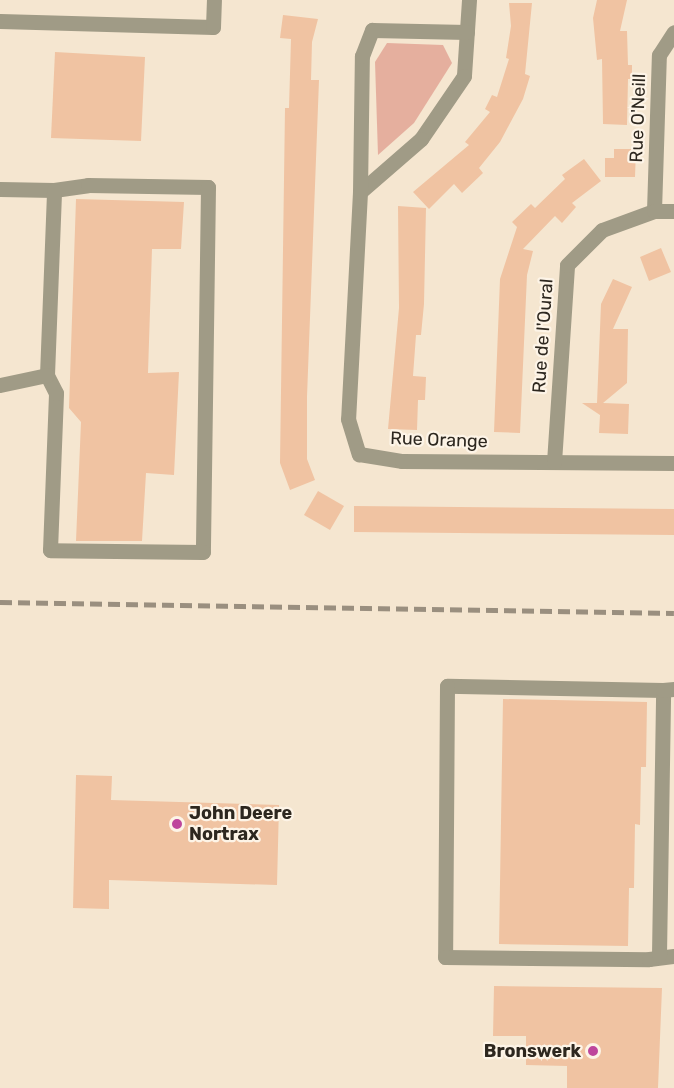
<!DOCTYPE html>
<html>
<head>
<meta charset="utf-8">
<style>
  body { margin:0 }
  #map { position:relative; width:674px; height:1088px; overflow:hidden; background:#f5e6d0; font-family:Rubik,sans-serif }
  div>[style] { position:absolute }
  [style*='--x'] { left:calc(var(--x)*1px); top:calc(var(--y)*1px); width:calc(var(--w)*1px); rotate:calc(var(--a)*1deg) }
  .green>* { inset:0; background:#e5af9e }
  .building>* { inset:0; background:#f0c3a2 }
  .minor>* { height:15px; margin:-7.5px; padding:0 7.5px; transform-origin:7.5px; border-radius:7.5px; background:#a09b86 }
  .rail>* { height:4.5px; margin-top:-2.25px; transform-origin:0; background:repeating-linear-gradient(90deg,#9a8f7f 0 12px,transparent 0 18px) }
  .dots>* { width:16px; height:16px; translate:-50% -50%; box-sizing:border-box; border:3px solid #fdf4e7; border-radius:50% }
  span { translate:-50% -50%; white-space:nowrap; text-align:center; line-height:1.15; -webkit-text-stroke:4.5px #fdf4e7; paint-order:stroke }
  .street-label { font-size:18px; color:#2d271f }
  .poi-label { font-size:18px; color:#2d271f; font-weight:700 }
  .left { translate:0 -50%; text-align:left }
  .right { translate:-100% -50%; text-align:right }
</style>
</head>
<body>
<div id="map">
  <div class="green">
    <div style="clip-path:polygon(387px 43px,443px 45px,452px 63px,414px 123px,378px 155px,375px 62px)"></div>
  </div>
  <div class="building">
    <div style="clip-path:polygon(597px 0,627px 0,620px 31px,627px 31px,628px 65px,632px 65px,632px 79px,628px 79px,627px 125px,603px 124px,602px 59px,597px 60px,593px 18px)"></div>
    <div style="clip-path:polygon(509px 3px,532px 3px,525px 74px,530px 76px,523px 99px,500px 142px,479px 168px,483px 173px,462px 193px,454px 184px,429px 209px,413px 192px,469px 145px,465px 142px,490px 112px,485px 109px,492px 95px,497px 97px,509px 59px,506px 58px,511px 26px)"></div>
    <div style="clip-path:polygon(283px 15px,318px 19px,312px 42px,311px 80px,319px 80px,307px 397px,307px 459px,315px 480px,290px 490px,280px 463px,285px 108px,289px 108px,291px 39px,280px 38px)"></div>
    <div style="clip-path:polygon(55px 52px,145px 57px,141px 141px,51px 138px)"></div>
    <div style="clip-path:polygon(614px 149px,636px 149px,635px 177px,605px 177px,605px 158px,614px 158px)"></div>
    <div style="clip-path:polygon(584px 159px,601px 181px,572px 203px,576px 207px,562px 223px,555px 216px,523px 249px,533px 251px,527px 275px,520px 433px,494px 432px,500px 279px,517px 227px,512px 222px,531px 204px,535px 208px,565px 179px,562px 175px)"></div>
    <div style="clip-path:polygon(76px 199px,184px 202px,181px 249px,152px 249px,148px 373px,179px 372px,174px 475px,146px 473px,142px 541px,76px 541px,81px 422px,69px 408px)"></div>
    <div style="clip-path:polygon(398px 206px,426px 208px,424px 304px,421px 335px,416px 335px,413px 376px,426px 377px,425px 400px,418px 400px,417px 430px,388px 429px,399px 308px)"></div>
    <div style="clip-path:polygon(661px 248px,671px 272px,649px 281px,640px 257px)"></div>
    <div style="clip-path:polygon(613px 279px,632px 287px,613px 329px,628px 329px,627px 383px,603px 403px,629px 404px,628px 434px,599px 433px,600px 415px,582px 403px,597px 403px,601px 304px)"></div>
    <div style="clip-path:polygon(318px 491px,344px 506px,330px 530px,304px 515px)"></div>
    <div style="clip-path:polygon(354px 506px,674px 509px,674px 535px,354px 532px)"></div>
    <div style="clip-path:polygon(503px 699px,647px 702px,646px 767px,641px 767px,640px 825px,635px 824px,634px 888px,629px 888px,628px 946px,499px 944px)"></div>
    <div style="clip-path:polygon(76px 775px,112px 776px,111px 800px,279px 805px,277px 885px,109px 880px,109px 909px,73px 908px)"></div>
    <div style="clip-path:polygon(494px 986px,662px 988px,658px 1088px,567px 1088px,567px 1066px,526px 1065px,526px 1036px,493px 1036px)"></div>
  </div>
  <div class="minor">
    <div style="--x:469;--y:0;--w:76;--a:93.8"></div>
    <div style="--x:464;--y:76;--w:76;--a:124.3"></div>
    <div style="--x:421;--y:139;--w:81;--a:139"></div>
    <div style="--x:360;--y:192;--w:227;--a:93"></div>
    <div style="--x:348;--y:419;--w:37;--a:73"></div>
    <div style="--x:359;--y:454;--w:44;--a:9.2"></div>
    <div style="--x:402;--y:461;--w:272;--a:0.4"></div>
    <div style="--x:0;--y:21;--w:213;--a:1.6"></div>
    <div style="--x:213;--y:27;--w:27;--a:-88"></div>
    <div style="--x:0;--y:189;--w:54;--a:1.1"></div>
    <div style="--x:54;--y:190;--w:34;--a:-8"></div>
    <div style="--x:88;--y:185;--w:120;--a:1"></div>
    <div style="--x:208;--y:187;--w:365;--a:90.8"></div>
    <div style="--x:203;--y:552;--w:153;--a:-179.3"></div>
    <div style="--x:50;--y:550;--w:157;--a:-87.8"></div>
    <div style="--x:56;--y:393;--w:20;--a:-117"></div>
    <div style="--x:47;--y:375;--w:185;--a:-87.8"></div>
    <div style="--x:360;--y:192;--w:136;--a:-89.2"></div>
    <div style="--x:362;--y:56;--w:28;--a:-69"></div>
    <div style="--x:372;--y:30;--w:95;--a:1.2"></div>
    <div style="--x:654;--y:211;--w:156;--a:-88.2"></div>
    <div style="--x:659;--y:55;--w:27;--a:-57"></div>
    <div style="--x:0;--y:385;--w:48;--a:-12"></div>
    <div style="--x:554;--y:462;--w:197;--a:-86.2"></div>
    <div style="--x:567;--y:265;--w:49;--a:-45"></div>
    <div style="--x:602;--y:230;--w:55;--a:-20.1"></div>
    <div style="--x:654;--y:211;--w:20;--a:0"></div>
    <div style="--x:663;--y:690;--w:216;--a:-178.9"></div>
    <div style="--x:447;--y:686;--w:271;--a:90.4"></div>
    <div style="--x:445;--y:957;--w:204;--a:0.6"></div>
    <div style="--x:649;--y:959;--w:25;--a:-7"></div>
    <div style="--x:659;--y:955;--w:265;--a:-89.1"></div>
    <div style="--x:663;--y:690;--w:11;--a:-5"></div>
  </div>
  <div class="rail">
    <div style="--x:0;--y:602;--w:674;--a:0.94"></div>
  </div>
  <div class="dots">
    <div style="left:177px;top:824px;background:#be469c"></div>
    <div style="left:593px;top:1051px;background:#be469c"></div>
  </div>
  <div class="street-label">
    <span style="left:638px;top:118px;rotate:-88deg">Rue O'Neill</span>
    <span style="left:543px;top:336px;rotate:-86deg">Rue de l'Oural</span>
    <span style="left:439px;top:440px;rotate:2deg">Rue Orange</span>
  </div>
  <div class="poi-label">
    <span class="left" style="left:189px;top:824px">John Deere<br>Nortrax</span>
    <span class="right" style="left:581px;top:1051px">Bronswerk</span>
  </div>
</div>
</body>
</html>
